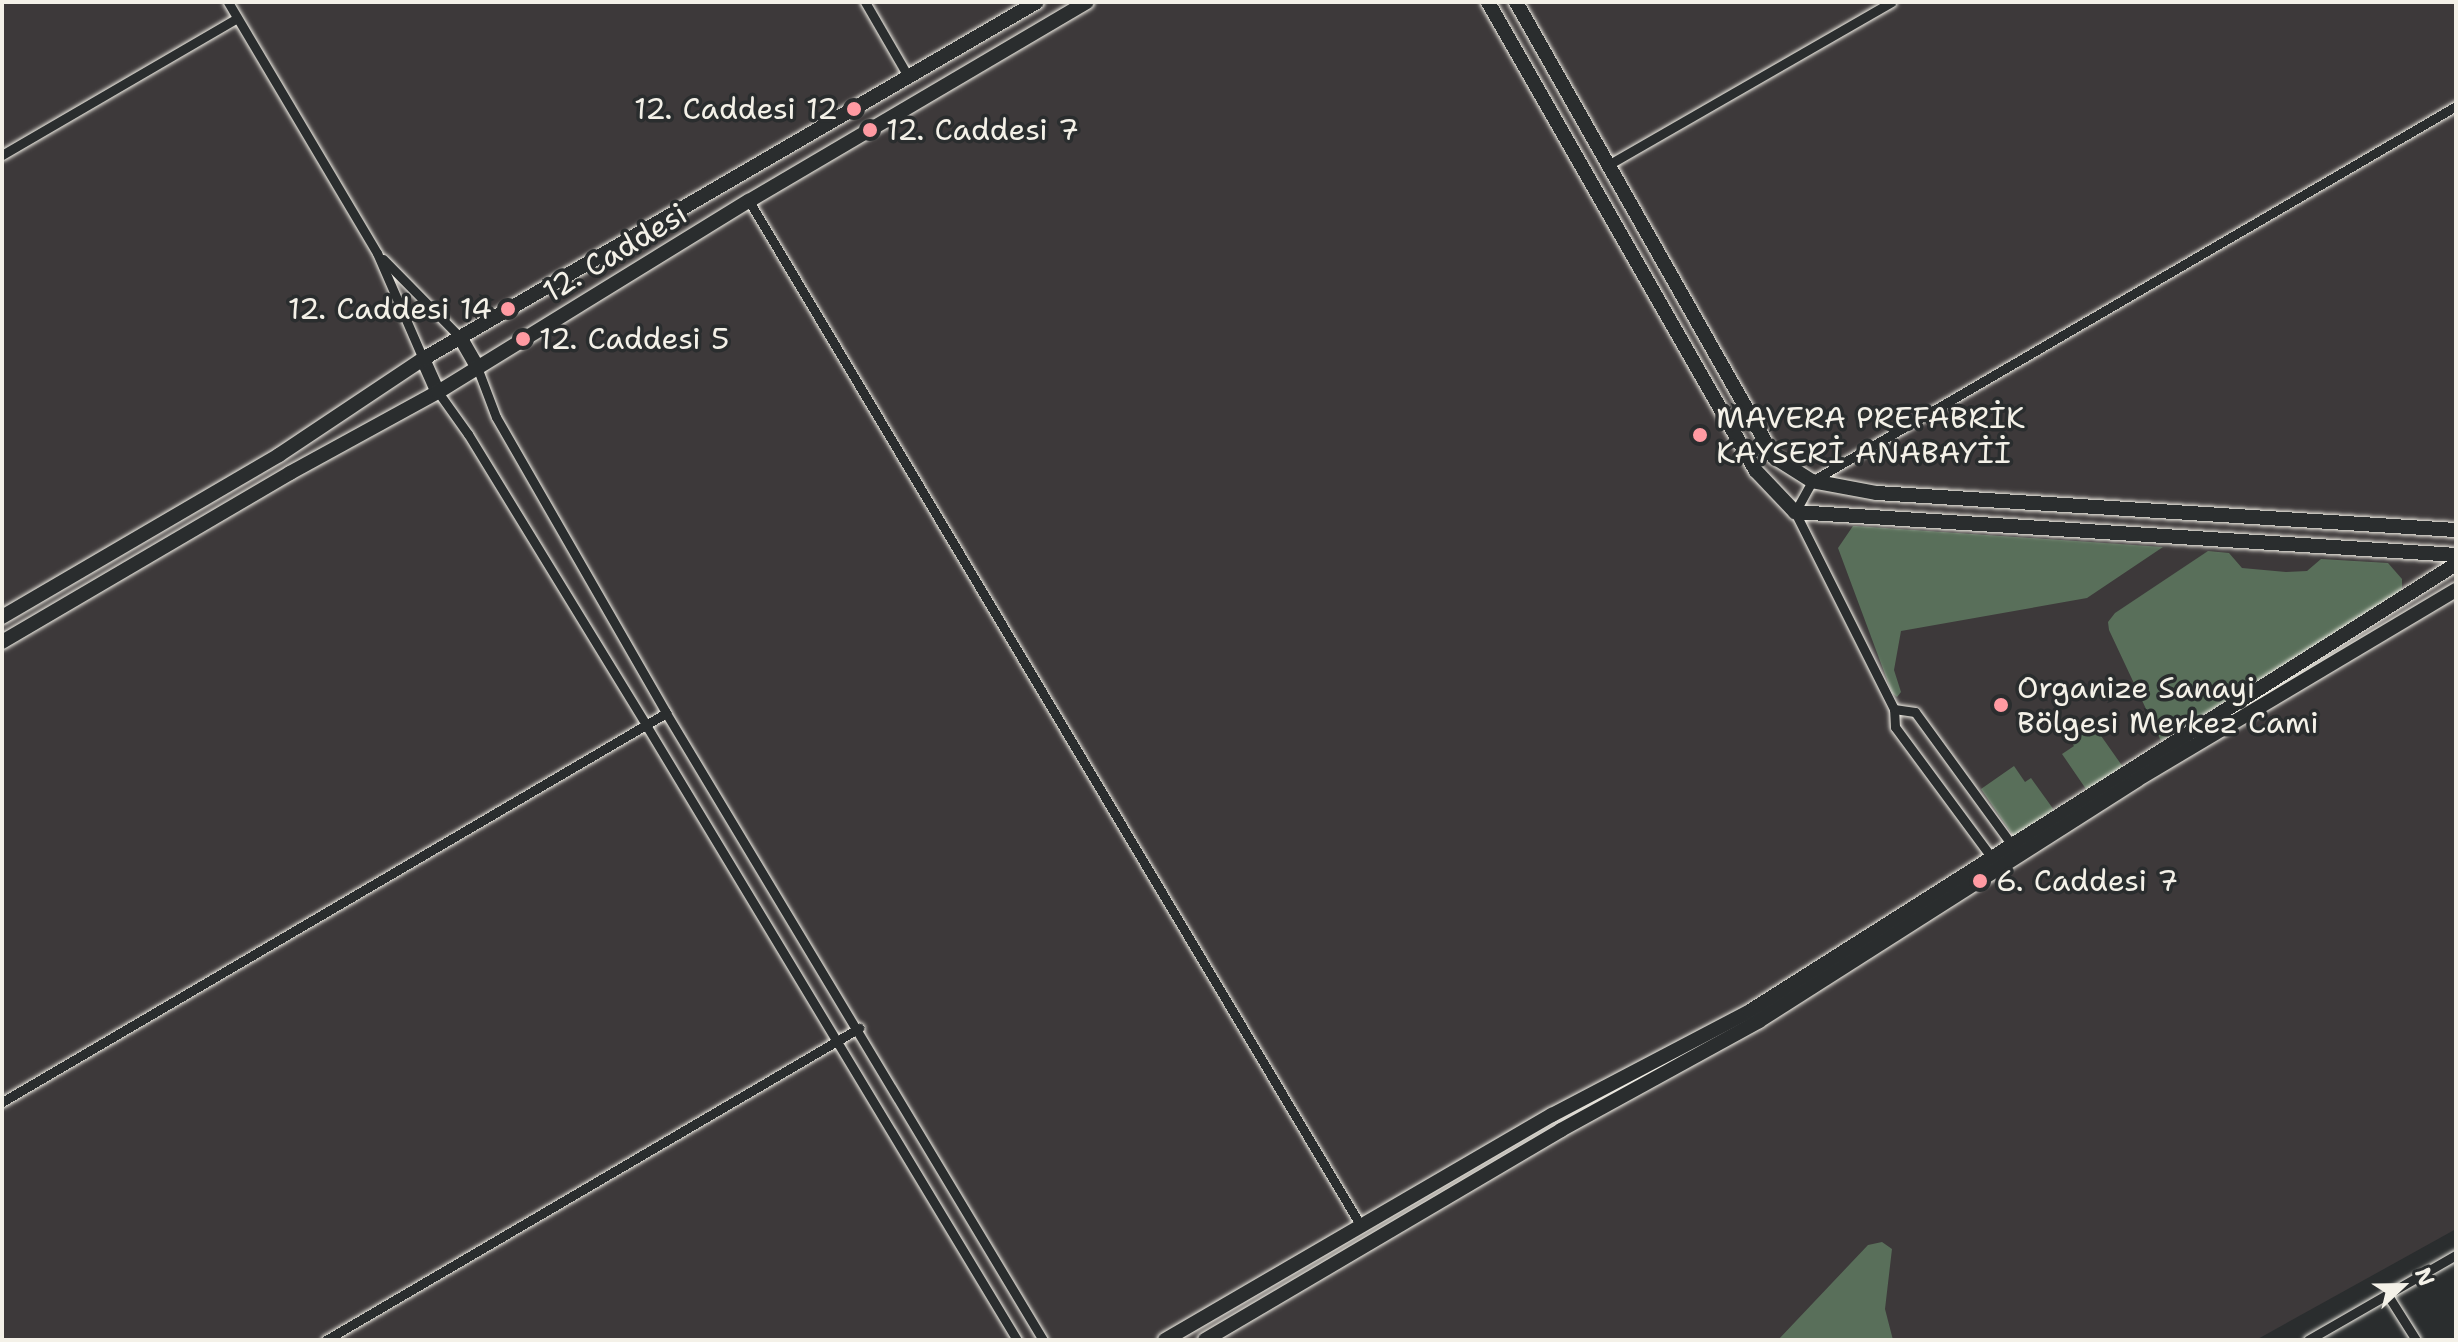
<!DOCTYPE html>
<html>
<head>
<meta charset="utf-8">
<style>
  body { margin:0 }
  #map { position:relative; width:2458px; height:1342px; overflow:hidden; background:#2a2d2e; font-family:"Shantell Sans",sans-serif }
  div>[style] { position:absolute }
  [style*='--x'] { left:calc(var(--x)*1px); top:calc(var(--y)*1px); width:calc(var(--w)*1px); rotate:calc(var(--a)*1deg) }
  .built>* { inset:0; background:#3d393a }
  .green>* { inset:0; background:#596f5a }
  .roads { filter:drop-shadow(0 0 2px #f4f1e8) drop-shadow(0 0 2px #f4f1e8) }
  .street>* { height:9px; margin:-4.5px; padding:0 4.5px; transform-origin:4.5px; border-radius:4.5px; background:#2a2d2e }
  .secondary>* { height:14px; margin:-7px; padding:0 7px; transform-origin:7px; border-radius:7px; background:#2a2d2e }
  .dots>* { width:22px; height:22px; translate:-50% -50%; box-sizing:border-box; border:4px solid #2a2d2e; border-radius:50% }
  span { translate:-50% -50%; white-space:nowrap; text-align:center; line-height:1.15; -webkit-text-stroke:7px #2a2d2e; paint-order:stroke }
  .poi-label { font-size:30px; color:#f4f1e8 }
  .right { translate:-100% -50%; text-align:right }
  .left { translate:0 -50%; text-align:left }
  .street-label { font-size:30px; color:#f4f1e8 }
  .frame { position:absolute; inset:0; border:4px solid #f4f1e8; pointer-events:none }
  .north { position:absolute; left:2362px; top:1246px; width:80px; height:80px; -webkit-text-stroke:6px #2a2d2e; paint-order:stroke; rotate:68deg; font-size:22px; font-weight:700; line-height:32px; text-align:center; color:#f4f1e8 }
  .north::after { content:''; display:block; margin:auto; width:28px; height:36px; background:#f4f1e8; clip-path:polygon(50% 0,100% 100%,50% 72%,0 100%) }
</style>
</head>
<body>
<div id="map">
  <div class="built">
    <div style="clip-path:polygon(2px 2px,2456px 2px,2456px 1229px,2256px 1340px,2px 1340px)"></div>
  </div>
  <div class="green">
    <div style="clip-path:polygon(1853px 526px,1856px 526px,2163px 547px,2087px 598px,1901px 631px,1894px 670px,1901px 692px,1897px 697px,1892px 693px,1838px 548px)"></div>
    <div style="clip-path:polygon(2208px 551px,2229px 553px,2242px 568px,2286px 572px,2307px 571px,2321px 559px,2388px 563px,2402px 579px,2402px 592px,2161px 741px,2109px 630px,2108px 622px,2115px 613px)"></div>
    <div style="clip-path:polygon(2092px 723px,2123px 767px,2088px 792px,2062px 754px,2074px 746px,2069px 739px)"></div>
    <div style="clip-path:polygon(2014px 766px,2025px 782px,2031px 778px,2054px 810px,2014px 837px,1981px 789px)"></div>
    <div style="clip-path:polygon(1882px 1242px,1892px 1249px,1885px 1309px,1893px 1340px,1778px 1340px,1868px 1245px)"></div>
  </div>
  <div class="roads">
    <div class="street">
      <div style="--x:228;--y:2;--w:292;--a:59.3"></div>
      <div style="--x:377;--y:253;--w:116;--a:66.5"></div>
      <div style="--x:865;--y:2;--w:88;--a:59.9"></div>
      <div style="--x:2;--y:155;--w:272;--a:-30.2"></div>
      <div style="--x:1608;--y:165;--w:327;--a:-29.9"></div>
      <div style="--x:749;--y:201;--w:1194;--a:59.16"></div>
      <div style="--x:383;--y:259;--w:110;--a:45.4"></div>
      <div style="--x:477;--y:367;--w:53;--a:69.2"></div>
      <div style="--x:496;--y:417;--w:341;--a:60.1"></div>
      <div style="--x:666;--y:713;--w:732;--a:58.98"></div>
      <div style="--x:438;--y:392;--w:52;--a:54.5"></div>
      <div style="--x:468;--y:434;--w:341;--a:58.5"></div>
      <div style="--x:646;--y:725;--w:718;--a:58.9"></div>
      <div style="--x:1894;--y:709;--w:21;--a:8"></div>
      <div style="--x:1915;--y:712;--w:165;--a:53.9"></div>
      <div style="--x:1992;--y:858;--w:163;--a:-126.5"></div>
      <div style="--x:1895;--y:727;--w:18;--a:-93"></div>
      <div style="--x:1894;--y:709;--w:220;--a:-116.7"></div>
      <div style="--x:1795;--y:512;--w:35;--a:-61"></div>
      <div style="--x:1812;--y:481;--w:745;--a:-30.21"></div>
      <div style="--x:2;--y:1102;--w:770;--a:-30.36"></div>
      <div style="--x:2387;--y:1294;--w:54;--a:57.8"></div>
      <div style="--x:326;--y:1340;--w:618;--a:-30.34"></div>
      <div style="--x:2308;--y:1340;--w:171;--a:-29.9"></div>
    </div>
    <div class="secondary">
      <div style="--x:1488;--y:2;--w:540;--a:60.26"></div>
      <div style="--x:1756;--y:471;--w:57;--a:46.4"></div>
      <div style="--x:1795;--y:512;--w:662;--a:3.72"></div>
      <div style="--x:1516;--y:2;--w:523;--a:60.45"></div>
      <div style="--x:1774;--y:457;--w:45;--a:32.3"></div>
      <div style="--x:1812;--y:481;--w:66;--a:10.5"></div>
      <div style="--x:1877;--y:493;--w:580;--a:3.66"></div>
      <div style="--x:460;--y:337;--w:34;--a:60"></div>
      <div style="--x:423;--y:359;--w:36;--a:66"></div>
      <div style="--x:2;--y:617;--w:321;--a:-30.3"></div>
      <div style="--x:279;--y:455;--w:173;--a:-33.7"></div>
      <div style="--x:423;--y:359;--w:710;--a:-30.18"></div>
      <div style="--x:2;--y:642;--w:334;--a:-30.4"></div>
      <div style="--x:290;--y:473;--w:169;--a:-28.7"></div>
      <div style="--x:438;--y:392;--w:365;--a:-31.6"></div>
      <div style="--x:749;--y:201;--w:392;--a:-30.5"></div>
      <div style="--x:1165;--y:1340;--w:448;--a:-30.2"></div>
      <div style="--x:1552;--y:1115;--w:224;--a:-27.7"></div>
      <div style="--x:1750;--y:1011;--w:836;--a:-32.34"></div>
      <div style="--x:1205;--y:1340;--w:413;--a:-30.5"></div>
      <div style="--x:1561;--y:1130;--w:226;--a:-28.8"></div>
      <div style="--x:1759;--y:1021;--w:448;--a:-32.5"></div>
      <div style="--x:2137;--y:780;--w:371;--a:-30.8"></div>
    </div>
  </div>
  <div class="dots">
    <div style="left:854px;top:109px;background:#ff9aa2"></div>
    <div style="left:870px;top:130px;background:#ff9aa2"></div>
    <div style="left:508px;top:309px;background:#ff9aa2"></div>
    <div style="left:523px;top:339px;background:#ff9aa2"></div>
    <div style="left:1700px;top:435px;background:#ff9aa2"></div>
    <div style="left:2001px;top:705px;background:#ff9aa2"></div>
    <div style="left:1980px;top:881px;background:#ff9aa2"></div>
  </div>
  <div class="poi-label">
    <span class="right" style="left:838px;top:109px">12. Caddesi 12</span>
    <span class="left" style="left:886px;top:130px">12. Caddesi 7</span>
    <span class="right" style="left:492px;top:309px">12. Caddesi 14</span>
    <span class="left" style="left:539px;top:339px">12. Caddesi 5</span>
    <span class="left" style="left:1716px;top:435px">MAVERA PREFABRİK<br>KAYSERİ ANABAYİİ</span>
    <span class="left" style="left:2017px;top:705px">Organize Sanayi<br>Bölgesi Merkez Cami</span>
    <span class="left" style="left:1996px;top:881px">6. Caddesi 7</span>
  </div>
  <div class="street-label">
    <span style="left:615px;top:253px;rotate:-31deg">12. Caddesi</span>
  </div>
  <div class="frame"></div>
  <div class="north">N</div>
</div>
</body>
</html>
